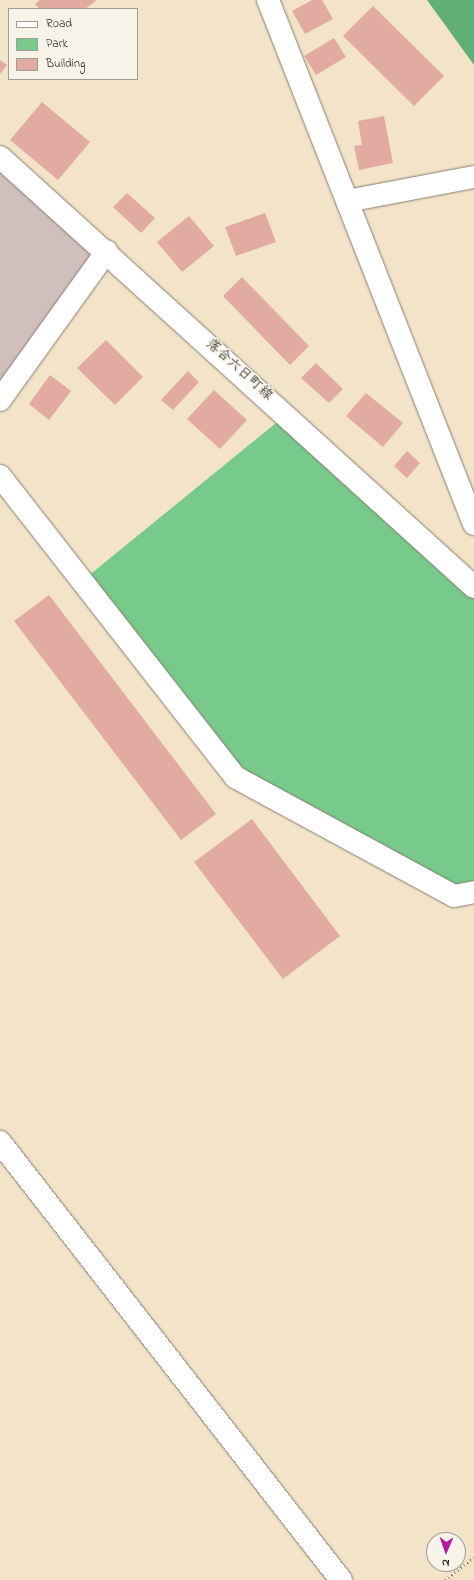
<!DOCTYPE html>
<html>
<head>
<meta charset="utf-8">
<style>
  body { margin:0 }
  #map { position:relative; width:474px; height:1580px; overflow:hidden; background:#f2e3c9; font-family:"Indie Flower","Klee One",sans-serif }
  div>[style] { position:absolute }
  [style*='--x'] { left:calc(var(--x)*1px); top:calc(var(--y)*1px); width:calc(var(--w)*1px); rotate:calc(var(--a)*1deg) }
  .industrial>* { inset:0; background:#d1bfbe }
  .green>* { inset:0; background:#78ca8b }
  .forest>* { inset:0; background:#62ae77 }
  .building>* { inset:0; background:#e1aba2 }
  .path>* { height:2.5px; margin-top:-1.25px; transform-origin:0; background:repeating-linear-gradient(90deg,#878072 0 1px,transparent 0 4px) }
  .roads { filter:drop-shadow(0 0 1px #878072) drop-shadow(0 0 1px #878072) }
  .minor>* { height:22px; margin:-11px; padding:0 11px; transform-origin:11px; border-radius:11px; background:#fff }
  .secondary>* { height:22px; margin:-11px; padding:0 11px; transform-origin:11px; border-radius:11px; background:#fff }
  span { translate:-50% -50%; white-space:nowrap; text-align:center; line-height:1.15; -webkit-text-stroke:3.5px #f7f3e8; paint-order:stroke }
  .street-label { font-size:14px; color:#1c1c1c }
  .legend { position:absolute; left:8px; top:8px; width:130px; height:72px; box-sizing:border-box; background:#f7f3e8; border:1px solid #9f9d96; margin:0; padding:5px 7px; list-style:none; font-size:12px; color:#1c1c1c }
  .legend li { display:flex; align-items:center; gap:8px; height:20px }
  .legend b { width:20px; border:1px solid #9f9d96 }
  .north { position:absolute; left:426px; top:1532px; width:40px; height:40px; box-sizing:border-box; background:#f7f3e8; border:1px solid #9f9d96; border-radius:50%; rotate:182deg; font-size:11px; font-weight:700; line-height:16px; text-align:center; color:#1c1c1c }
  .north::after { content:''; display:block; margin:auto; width:14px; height:18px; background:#b5179e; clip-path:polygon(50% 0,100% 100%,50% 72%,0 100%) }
</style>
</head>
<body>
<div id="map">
  <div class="industrial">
    <div style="clip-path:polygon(0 157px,107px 251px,0 400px)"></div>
  </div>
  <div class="green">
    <div style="clip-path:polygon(287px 414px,474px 587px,474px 892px,454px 896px,235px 777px,82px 581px)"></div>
  </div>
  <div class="forest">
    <div style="clip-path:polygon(427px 0,474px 0,474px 65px)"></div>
  </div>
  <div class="building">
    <div style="clip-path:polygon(40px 0,97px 0,85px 9px,39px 9px,35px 4px)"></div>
    <div style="clip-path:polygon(312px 0,322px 0,333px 19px,305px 34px,292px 11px)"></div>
    <div style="clip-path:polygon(373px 6px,444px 76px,414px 106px,343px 36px)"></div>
    <div style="clip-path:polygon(334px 38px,346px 57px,316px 75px,304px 56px)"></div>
    <div style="clip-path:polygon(0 60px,7px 65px,0 74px)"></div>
    <div style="clip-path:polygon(42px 102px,90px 142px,58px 180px,10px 140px)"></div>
    <div style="clip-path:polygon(384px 116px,393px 163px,359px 170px,354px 146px,362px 145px,358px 121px)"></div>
    <div style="clip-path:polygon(127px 193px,155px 218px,141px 233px,113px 207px)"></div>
    <div style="clip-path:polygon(265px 213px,276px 242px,236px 256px,225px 227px)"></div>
    <div style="clip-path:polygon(189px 216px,214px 246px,182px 272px,157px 242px)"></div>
    <div style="clip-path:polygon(242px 277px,309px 346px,290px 365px,223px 296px)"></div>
    <div style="clip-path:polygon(106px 340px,143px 377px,115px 405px,77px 368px)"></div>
    <div style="clip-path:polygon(316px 363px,343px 389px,329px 403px,301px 378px)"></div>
    <div style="clip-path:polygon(188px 371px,199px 382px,173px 410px,161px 400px)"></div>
    <div style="clip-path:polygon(50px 375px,71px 391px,49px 420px,29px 404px)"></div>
    <div style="clip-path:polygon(214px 390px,247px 420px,220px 449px,187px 419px)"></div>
    <div style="clip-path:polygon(366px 393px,403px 423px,383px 447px,346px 416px)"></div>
    <div style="clip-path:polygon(407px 451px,420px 463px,407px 478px,394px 466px)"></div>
    <div style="clip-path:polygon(49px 595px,216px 814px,181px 840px,14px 621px)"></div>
    <div style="clip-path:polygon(252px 819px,340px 936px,283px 979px,194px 862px)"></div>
  </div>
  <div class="path">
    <div style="--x:445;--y:1580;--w:37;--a:-38"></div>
  </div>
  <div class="roads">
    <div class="minor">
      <div style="--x:268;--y:0;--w:563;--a:68.54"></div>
      <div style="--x:347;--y:201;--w:129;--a:-10.7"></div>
      <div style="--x:0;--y:400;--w:183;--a:-54.3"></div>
      <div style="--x:0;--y:476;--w:382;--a:52"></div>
      <div style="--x:235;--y:777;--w:249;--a:28.5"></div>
      <div style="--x:454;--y:896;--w:20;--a:-11"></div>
      <div style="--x:0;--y:1142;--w:555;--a:52.1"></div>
    </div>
    <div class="secondary">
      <div style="--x:0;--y:157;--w:640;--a:42.21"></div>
    </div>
  </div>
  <div class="street-label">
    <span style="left:239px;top:370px;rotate:42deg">落合六日町線</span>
  </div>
  <ul class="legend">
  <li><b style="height:5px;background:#fff"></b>Road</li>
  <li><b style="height:11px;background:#78ca8b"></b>Park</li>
  <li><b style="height:11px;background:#e1aba2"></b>Building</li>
  </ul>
  <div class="north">N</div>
</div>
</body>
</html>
